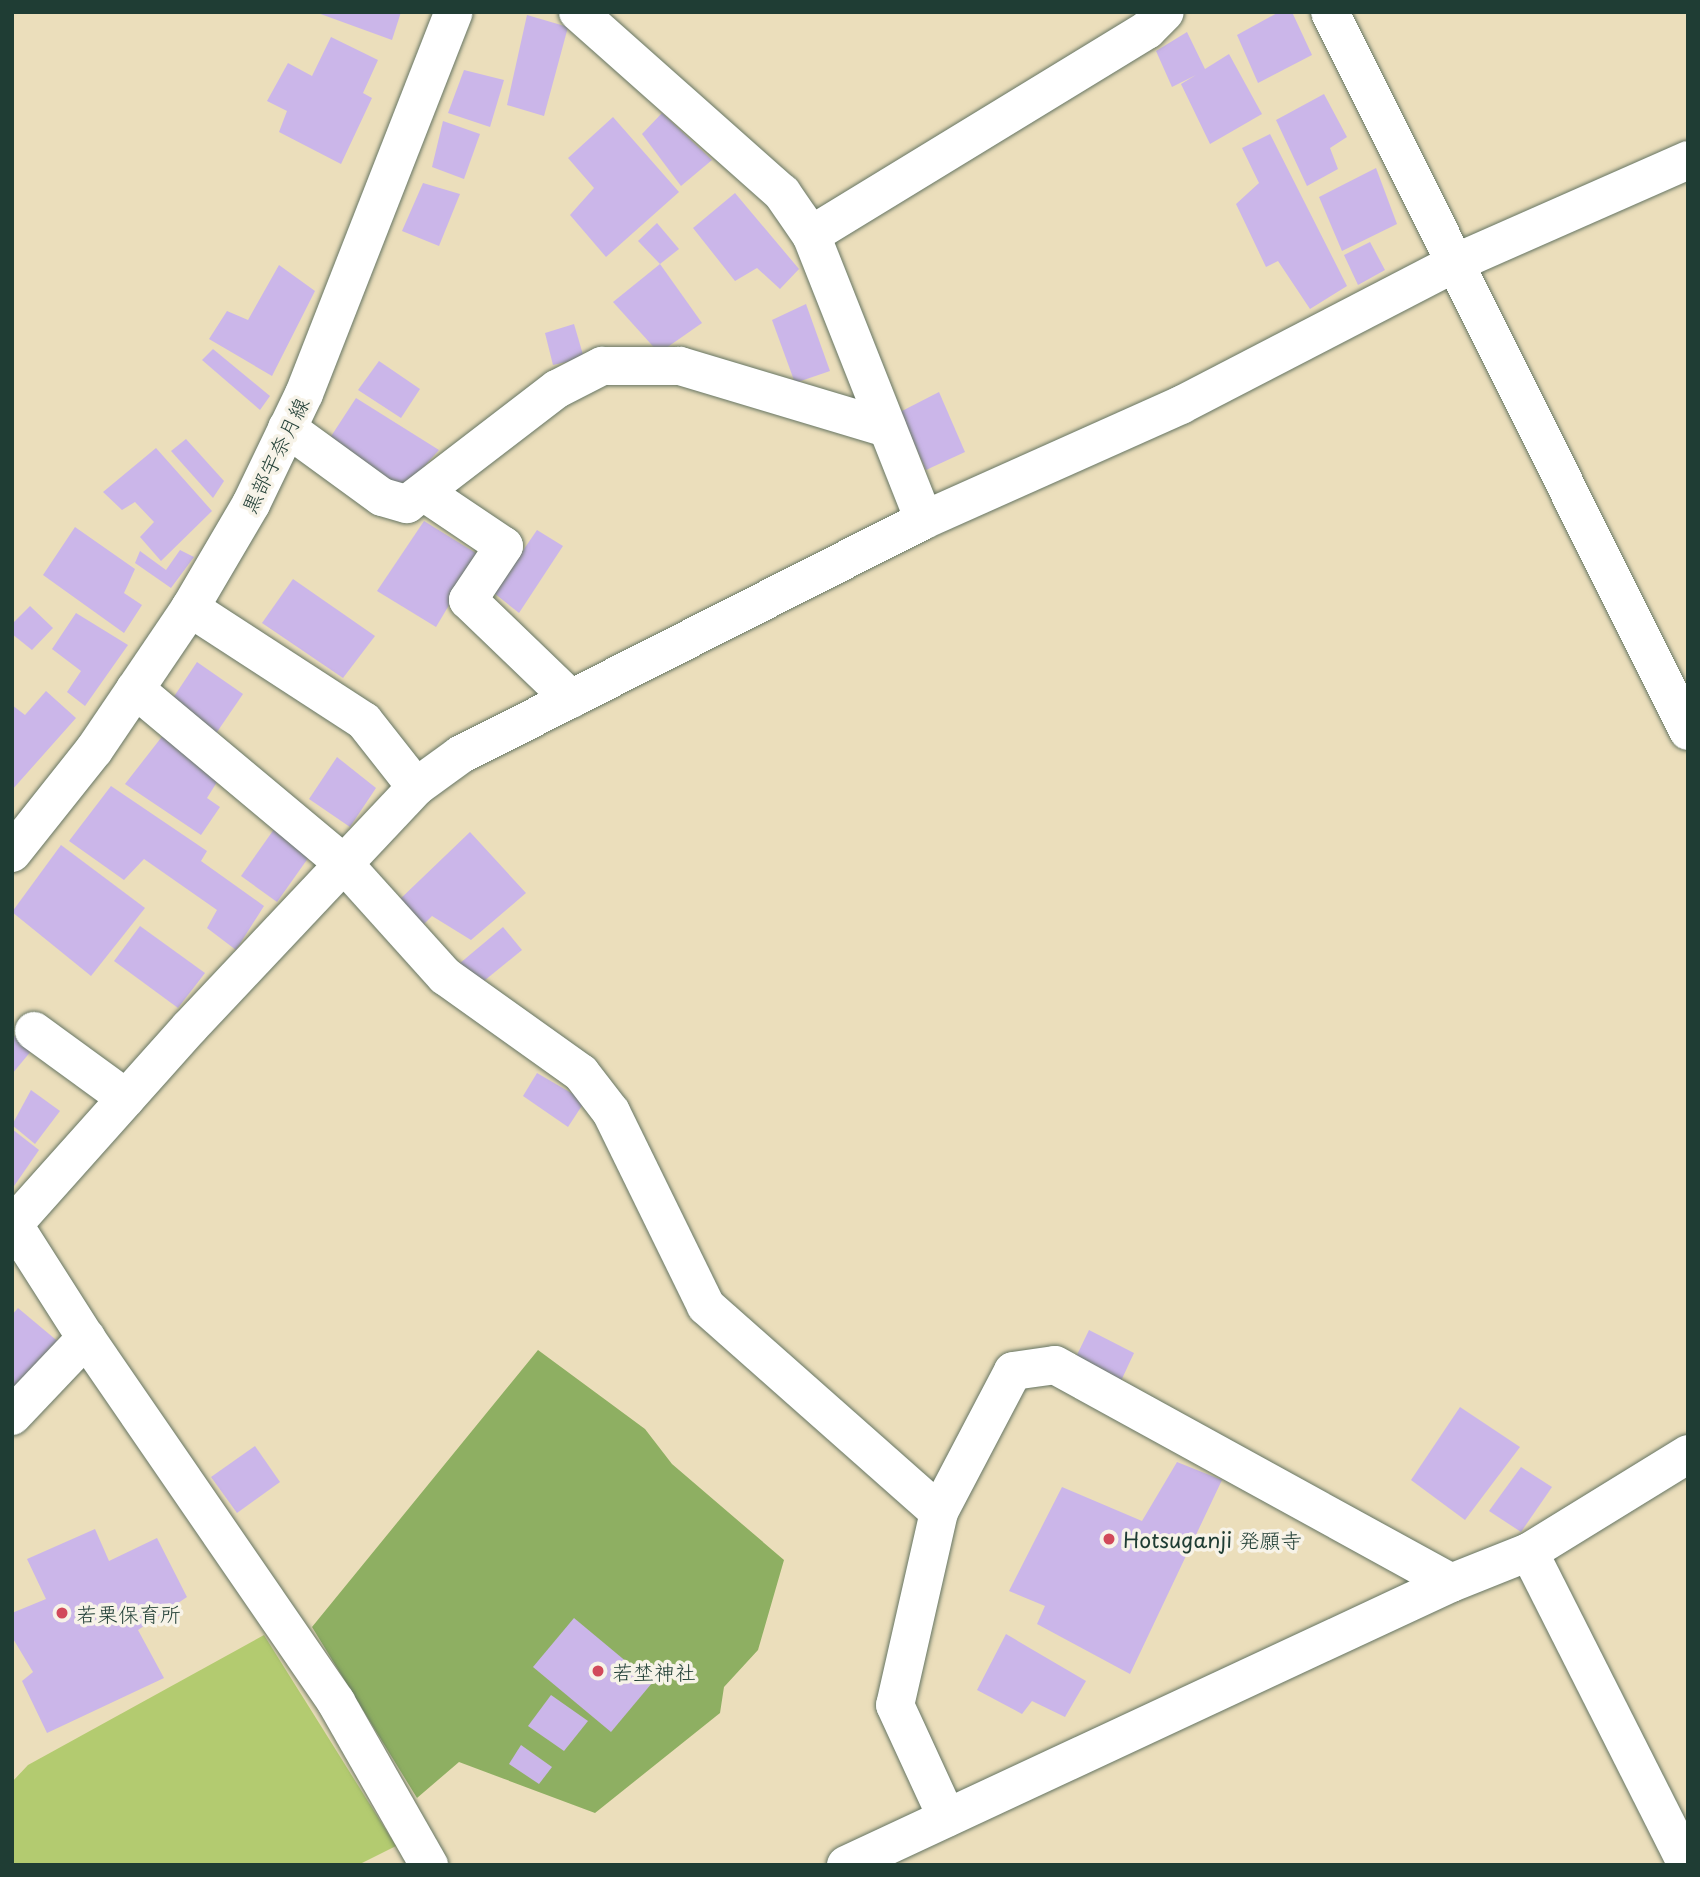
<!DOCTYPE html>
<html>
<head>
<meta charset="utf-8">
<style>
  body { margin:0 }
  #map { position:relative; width:1700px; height:1877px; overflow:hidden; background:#ebdebb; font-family:"Playpen Sans","Klee One",sans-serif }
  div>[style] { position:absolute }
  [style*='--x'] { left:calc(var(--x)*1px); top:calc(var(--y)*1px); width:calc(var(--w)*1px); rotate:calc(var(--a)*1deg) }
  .green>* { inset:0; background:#b3cb70 }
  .forest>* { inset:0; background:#8eaf62 }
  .building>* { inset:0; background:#cbb6e9 }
  .roads { filter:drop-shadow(0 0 2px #667563) drop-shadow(0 0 2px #667563) }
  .minor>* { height:38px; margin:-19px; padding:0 19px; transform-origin:19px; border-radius:19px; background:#fff }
  .major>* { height:38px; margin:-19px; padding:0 19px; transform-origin:19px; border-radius:19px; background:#fff }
  .dots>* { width:19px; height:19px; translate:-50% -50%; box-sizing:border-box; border:4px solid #f7f3e8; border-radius:50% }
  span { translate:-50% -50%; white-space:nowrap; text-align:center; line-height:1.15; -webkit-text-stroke:7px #f7f3e8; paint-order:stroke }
  .street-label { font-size:21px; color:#1f3d34 }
  .poi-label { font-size:21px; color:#1f3d34 }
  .left { translate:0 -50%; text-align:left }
  .frame { position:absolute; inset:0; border:14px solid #1f3d34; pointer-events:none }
</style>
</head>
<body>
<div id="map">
  <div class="green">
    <div style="clip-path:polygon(264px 1635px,396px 1846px,358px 1865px,12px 1865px,12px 1782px,28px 1765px)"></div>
  </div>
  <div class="forest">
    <div style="clip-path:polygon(538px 1350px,645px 1429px,672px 1464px,784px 1560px,758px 1650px,724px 1687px,720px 1713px,595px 1813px,459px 1762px,417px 1798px,312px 1627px)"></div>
  </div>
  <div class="building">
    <div style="clip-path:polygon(315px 12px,401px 12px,392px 40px)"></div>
    <div style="clip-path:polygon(1279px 12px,1292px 12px,1312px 55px,1258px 83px,1237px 35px)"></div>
    <div style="clip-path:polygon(527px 15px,568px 27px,544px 116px,507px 105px)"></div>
    <div style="clip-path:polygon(1187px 32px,1205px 69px,1229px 54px,1262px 114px,1210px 144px,1181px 84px,1196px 75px,1172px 87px,1156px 51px)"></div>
    <div style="clip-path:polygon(331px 37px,378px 60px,363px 93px,372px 98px,341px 164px,279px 132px,287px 111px,267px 101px,288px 63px,312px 76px)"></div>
    <div style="clip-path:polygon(464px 70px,504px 80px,490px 127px,448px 113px)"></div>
    <div style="clip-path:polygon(1324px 94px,1347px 137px,1330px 148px,1338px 169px,1307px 186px,1276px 120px)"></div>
    <div style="clip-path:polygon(662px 113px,712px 160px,681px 186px,642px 134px)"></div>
    <div style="clip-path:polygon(613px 117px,679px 192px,606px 257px,570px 215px,594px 188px,568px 158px)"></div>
    <div style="clip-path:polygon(443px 121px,480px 134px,464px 179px,432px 167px)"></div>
    <div style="clip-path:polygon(1270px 134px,1347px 286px,1310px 309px,1278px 261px,1266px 267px,1236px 204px,1259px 183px,1242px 148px)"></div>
    <div style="clip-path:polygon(1376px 168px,1397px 224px,1342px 251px,1319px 197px)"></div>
    <div style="clip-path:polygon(423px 183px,460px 194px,439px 246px,402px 231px)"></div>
    <div style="clip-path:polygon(735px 193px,799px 269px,780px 289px,757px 268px,735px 281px,693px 228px)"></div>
    <div style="clip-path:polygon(657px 223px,679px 249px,660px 264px,638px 241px)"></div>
    <div style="clip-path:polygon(1370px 242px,1385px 270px,1358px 285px,1344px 255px)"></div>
    <div style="clip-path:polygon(660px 264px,702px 323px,659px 353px,613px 302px)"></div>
    <div style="clip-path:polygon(279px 265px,315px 291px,272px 376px,209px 339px,227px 311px,248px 320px)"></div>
    <div style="clip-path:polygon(806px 304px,830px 371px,795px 383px,772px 320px)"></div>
    <div style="clip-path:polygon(574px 324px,584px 358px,553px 365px,545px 333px)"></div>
    <div style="clip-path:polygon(213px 349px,270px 396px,260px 410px,202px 360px)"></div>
    <div style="clip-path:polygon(379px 361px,420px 389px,401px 418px,358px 390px)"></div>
    <div style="clip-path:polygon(939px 392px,965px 452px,926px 470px,900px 412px)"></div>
    <div style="clip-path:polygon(356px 398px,439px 450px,401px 492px,328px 441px)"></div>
    <div style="clip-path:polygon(186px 439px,224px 481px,213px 498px,171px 451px)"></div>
    <div style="clip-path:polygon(156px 448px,212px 511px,161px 561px,140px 537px,154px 522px,135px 502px,122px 510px,103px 492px)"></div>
    <div style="clip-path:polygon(424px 521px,479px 555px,436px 627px,377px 591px)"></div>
    <div style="clip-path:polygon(75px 527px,135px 569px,124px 593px,142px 605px,124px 633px,43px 575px)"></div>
    <div style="clip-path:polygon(537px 530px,563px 546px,519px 613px,494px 593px)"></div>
    <div style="clip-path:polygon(180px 550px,194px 557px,171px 588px,135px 563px,140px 551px,166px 570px)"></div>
    <div style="clip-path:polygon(293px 579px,375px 636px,343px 678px,262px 623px)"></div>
    <div style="clip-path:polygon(30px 606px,53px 628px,32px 650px,12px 634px,12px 624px)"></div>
    <div style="clip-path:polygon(76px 613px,128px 645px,85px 706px,67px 692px,81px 671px,52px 649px)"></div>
    <div style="clip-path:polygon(197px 662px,243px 694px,215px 735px,171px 701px)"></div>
    <div style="clip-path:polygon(46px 691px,76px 718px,12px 790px,12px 705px,25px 715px)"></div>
    <div style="clip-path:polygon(164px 734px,222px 774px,207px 798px,220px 807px,201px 835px,125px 784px)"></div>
    <div style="clip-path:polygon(337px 757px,376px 788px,350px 827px,309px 799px)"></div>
    <div style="clip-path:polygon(111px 786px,207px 851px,201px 861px,264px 906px,236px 950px,207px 928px,217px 910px,144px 859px,124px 880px,69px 841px)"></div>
    <div style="clip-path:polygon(277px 825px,316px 847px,277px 902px,241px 876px)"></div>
    <div style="clip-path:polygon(470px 832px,526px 893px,471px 940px,432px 916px,419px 929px,396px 903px)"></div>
    <div style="clip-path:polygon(61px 845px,145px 908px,91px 976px,12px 912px)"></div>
    <div style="clip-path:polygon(140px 926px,205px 973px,178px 1008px,114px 961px)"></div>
    <div style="clip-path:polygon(503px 927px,522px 950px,479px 985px,459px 964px)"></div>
    <div style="clip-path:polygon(12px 1034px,32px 1050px,12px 1074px)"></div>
    <div style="clip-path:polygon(537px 1073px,585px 1101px,568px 1127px,523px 1096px)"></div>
    <div style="clip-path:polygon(31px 1090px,60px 1111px,35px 1144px,12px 1125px)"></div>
    <div style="clip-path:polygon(12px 1129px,39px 1150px,12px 1189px)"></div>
    <div style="clip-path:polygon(18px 1308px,61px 1344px,12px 1391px,12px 1315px)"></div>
    <div style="clip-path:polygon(1089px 1330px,1134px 1353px,1120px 1383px,1075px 1359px)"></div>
    <div style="clip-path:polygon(1460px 1407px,1520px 1447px,1465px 1520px,1411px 1480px)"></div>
    <div style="clip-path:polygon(255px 1446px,280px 1482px,237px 1513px,211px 1477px)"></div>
    <div style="clip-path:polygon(1177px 1462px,1222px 1480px,1130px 1674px,1037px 1624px,1045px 1606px,1009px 1591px,1062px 1487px,1142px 1521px)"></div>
    <div style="clip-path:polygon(1521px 1467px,1552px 1487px,1521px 1532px,1489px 1511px)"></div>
    <div style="clip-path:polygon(95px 1529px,109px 1561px,157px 1538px,187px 1597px,138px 1630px,164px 1678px,47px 1733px,22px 1681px,33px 1672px,12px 1637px,12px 1613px,46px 1599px,27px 1559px)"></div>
    <div style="clip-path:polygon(574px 1618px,652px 1683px,611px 1732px,533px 1667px)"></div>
    <div style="clip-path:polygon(1006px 1634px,1086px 1681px,1065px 1717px,1032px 1701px,1022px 1714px,977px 1690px)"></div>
    <div style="clip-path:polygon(551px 1695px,588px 1721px,564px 1751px,528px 1726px)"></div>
    <div style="clip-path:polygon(521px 1745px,552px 1767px,539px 1784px,509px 1764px)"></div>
  </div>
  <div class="roads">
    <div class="minor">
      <div style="--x:578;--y:12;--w:273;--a:41.6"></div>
      <div style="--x:782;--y:193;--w:51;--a:55.4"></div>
      <div style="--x:1330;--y:12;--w:803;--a:63.53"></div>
      <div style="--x:287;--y:428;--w:117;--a:36"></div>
      <div style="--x:382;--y:497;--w:26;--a:16"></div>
      <div style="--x:407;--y:504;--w:189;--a:-37.5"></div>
      <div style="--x:557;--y:389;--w:51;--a:-27.1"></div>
      <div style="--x:602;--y:366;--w:78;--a:0"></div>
      <div style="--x:680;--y:366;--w:216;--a:16.7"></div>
      <div style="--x:425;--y:493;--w:95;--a:33.9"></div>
      <div style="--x:504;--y:546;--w:65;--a:123.7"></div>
      <div style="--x:468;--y:600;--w:143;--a:43.9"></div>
      <div style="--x:924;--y:520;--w:307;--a:-111.6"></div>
      <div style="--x:811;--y:235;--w:394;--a:-31.4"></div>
      <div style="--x:1147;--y:30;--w:25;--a:-45"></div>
      <div style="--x:190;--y:608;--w:207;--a:33"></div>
      <div style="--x:364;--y:721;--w:84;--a:51.8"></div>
      <div style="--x:135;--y:689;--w:273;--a:39.9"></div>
      <div style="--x:344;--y:864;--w:151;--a:48"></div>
      <div style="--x:445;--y:976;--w:167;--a:35.5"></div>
      <div style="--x:581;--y:1073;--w:49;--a:52.4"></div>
      <div style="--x:611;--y:1112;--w:216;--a:63.9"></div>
      <div style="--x:706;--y:1306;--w:311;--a:41.5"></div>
      <div style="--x:939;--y:1512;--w:198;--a:102.8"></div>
      <div style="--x:895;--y:1705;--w:124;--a:65.3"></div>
      <div style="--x:34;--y:1031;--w:114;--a:36.1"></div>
      <div style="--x:12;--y:1222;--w:138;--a:57.5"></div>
      <div style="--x:86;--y:1338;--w:442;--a:55.5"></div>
      <div style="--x:336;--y:1702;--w:188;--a:60.3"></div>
      <div style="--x:12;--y:1226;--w:267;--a:-48.2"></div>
      <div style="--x:190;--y:1027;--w:330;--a:-46.7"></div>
      <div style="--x:416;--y:787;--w:54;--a:-36"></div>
      <div style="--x:460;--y:755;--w:520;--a:-26.86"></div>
      <div style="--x:924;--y:520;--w:282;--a:-24.1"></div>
      <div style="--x:1181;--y:405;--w:309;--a:-27.4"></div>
      <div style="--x:1455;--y:263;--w:255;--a:-23.8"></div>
      <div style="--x:12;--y:1416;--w:108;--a:-46.5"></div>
      <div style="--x:939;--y:1512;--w:159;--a:-62.3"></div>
      <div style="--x:1013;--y:1371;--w:42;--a:-8.1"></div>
      <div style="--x:1055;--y:1365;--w:452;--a:28.8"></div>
      <div style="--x:1529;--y:1552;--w:351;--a:63.2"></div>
      <div style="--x:846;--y:1865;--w:667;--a:-24.99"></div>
      <div style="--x:1451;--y:1583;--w:84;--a:-21.7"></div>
      <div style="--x:1529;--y:1552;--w:187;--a:-31.6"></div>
    </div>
    <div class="major">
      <div style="--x:12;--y:853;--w:132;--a:-51.5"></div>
      <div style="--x:94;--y:750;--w:171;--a:-55.9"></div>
      <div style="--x:190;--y:608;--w:121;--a:-59.6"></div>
      <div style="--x:251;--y:504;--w:122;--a:-64.3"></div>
      <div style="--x:304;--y:394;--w:410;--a:-68.6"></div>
    </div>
  </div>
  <div class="dots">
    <div style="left:1109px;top:1539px;background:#d1495b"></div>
    <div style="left:62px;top:1613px;background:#d1495b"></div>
    <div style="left:598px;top:1671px;background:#d1495b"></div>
  </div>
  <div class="street-label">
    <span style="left:274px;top:455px;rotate:-64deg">黒部宇奈月線</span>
  </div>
  <div class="poi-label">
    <span class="left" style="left:1123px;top:1539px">Hotsuganji 発願寺</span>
    <span class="left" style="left:76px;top:1613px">若栗保育所</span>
    <span class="left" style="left:612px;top:1671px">若埜神社</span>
  </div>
  <div class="frame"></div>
</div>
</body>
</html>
